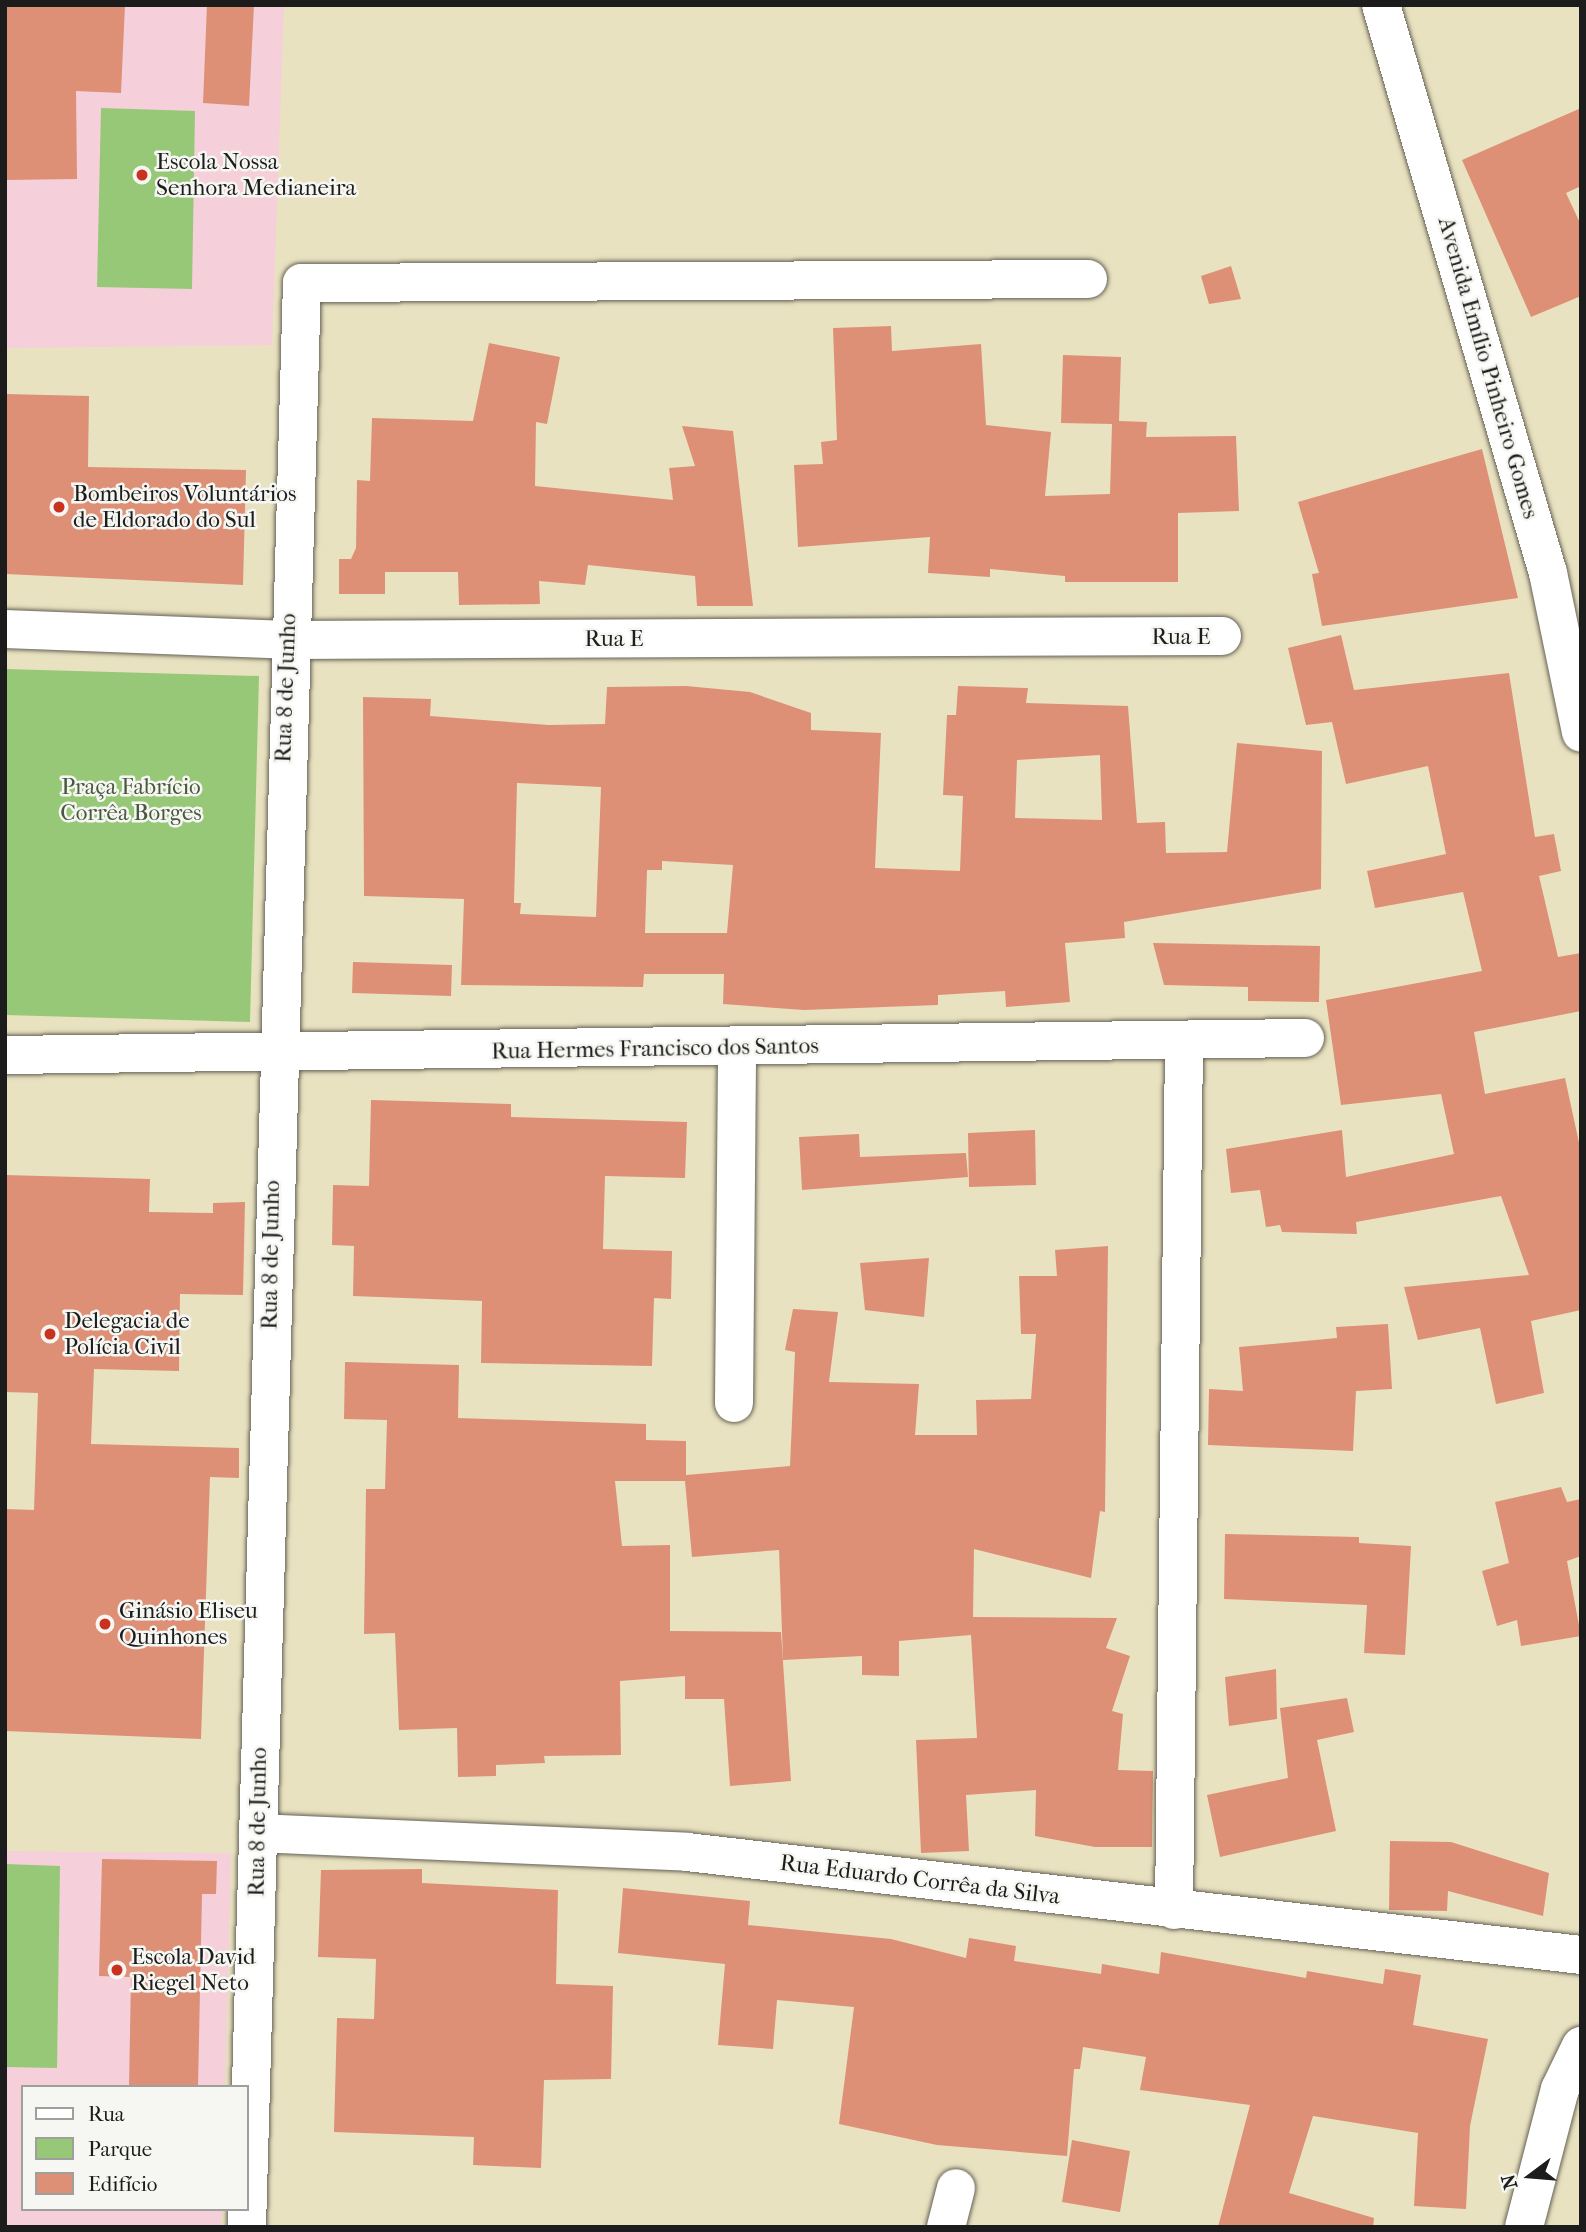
<!DOCTYPE html>
<html>
<head>
<meta charset="utf-8">
<style>
  body { margin:0 }
  #map { position:relative; width:1586px; height:2232px; overflow:hidden; background:#e9e2c0; font-family:"IM FELL French Canon",serif }
  div>[style] { position:absolute }
  [style*='--x'] { left:calc(var(--x)*1px); top:calc(var(--y)*1px); width:calc(var(--w)*1px); rotate:calc(var(--a)*1deg) }
  .built>* { inset:0; background:#f5cfd9 }
  .green>* { inset:0; background:#97c878 }
  .building>* { inset:0; background:#dd9076 }
  .roads { filter:drop-shadow(0 0 2px #646155) drop-shadow(0 0 2px #646155) }
  .minor>* { height:38px; margin:-19px; padding:0 19px; transform-origin:19px; border-radius:19px; background:#fff }
  .major>* { height:38px; margin:-19px; padding:0 19px; transform-origin:19px; border-radius:19px; background:#fff }
  .dots>* { width:19px; height:19px; translate:-50% -50%; box-sizing:border-box; border:4px solid #f6f6f2; border-radius:50% }
  span { translate:-50% -50%; white-space:nowrap; text-align:center; line-height:1.15; -webkit-text-stroke:5px #f6f6f2; paint-order:stroke }
  .poi-label { font-size:23px; color:#1c1c1c }
  .left { translate:0 -50%; text-align:left }
  .street-label { font-size:23px; color:#1c1c1c }
  .park-label { font-size:23px; color:#47583c }
  .frame { position:absolute; inset:0; border:7px solid #1c1c1c; pointer-events:none }
  .legend { position:absolute; left:21px; top:2085px; width:228px; height:126px; box-sizing:border-box; background:#f6f6f2; border:2px solid #9f9f9c; margin:0; padding:9px 12px; list-style:none; font-size:21px; color:#1c1c1c }
  .legend li { display:flex; align-items:center; gap:14px; height:35px }
  .legend b { width:35px; border:2px solid #9f9f9c }
  .north { position:absolute; left:1495px; top:2141px; width:70px; height:70px; -webkit-text-stroke:5px #f6f6f2; paint-order:stroke; rotate:254deg; font-size:19px; font-weight:700; line-height:28px; text-align:center; color:#1c1c1c }
  .north::after { content:''; display:block; margin:auto; width:24px; height:32px; background:#1c1c1c; clip-path:polygon(50% 0,100% 100%,50% 72%,0 100%) }
</style>
</head>
<body>
<div id="map">
  <div class="built">
    <div style="clip-path:polygon(5px 5px,284px 5px,272px 345px,5px 348px)"></div>
    <div style="clip-path:polygon(5px 1851px,231px 1853px,225px 2087px,23px 2087px,23px 2209px,222px 2209px,221px 2227px,5px 2227px)"></div>
  </div>
  <div class="green">
    <div style="clip-path:polygon(101px 108px,195px 111px,192px 289px,97px 287px)"></div>
    <div style="clip-path:polygon(5px 669px,259px 676px,250px 1022px,5px 1015px)"></div>
    <div style="clip-path:polygon(5px 1864px,60px 1866px,57px 2068px,5px 2067px)"></div>
  </div>
  <div class="building">
    <div style="clip-path:polygon(5px 5px,125px 5px,121px 93px,76px 91px,77px 179px,5px 180px)"></div>
    <div style="clip-path:polygon(207px 5px,254px 5px,249px 106px,203px 103px)"></div>
    <div style="clip-path:polygon(1581px 108px,1581px 186px,1566px 193px,1581px 225px,1581px 296px,1531px 317px,1462px 160px)"></div>
    <div style="clip-path:polygon(1231px 266px,1241px 299px,1209px 304px,1201px 276px)"></div>
    <div style="clip-path:polygon(891px 326px,892px 351px,981px 344px,986px 425px,1051px 432px,1045px 496px,1110px 494px,1112px 424px,1061px 423px,1063px 355px,1121px 357px,1119px 421px,1147px 422px,1146px 437px,1236px 436px,1239px 511px,1178px 513px,1178px 582px,1065px 582px,1065px 576px,990px 569px,990px 577px,928px 573px,930px 537px,798px 547px,794px 465px,823px 464px,821px 442px,837px 440px,833px 328px)"></div>
    <div style="clip-path:polygon(489px 343px,560px 357px,547px 424px,536px 422px,535px 486px,673px 500px,669px 468px,695px 466px,682px 426px,733px 431px,753px 606px,697px 606px,695px 576px,588px 565px,585px 585px,539px 581px,540px 604px,459px 605px,458px 572px,385px 572px,385px 594px,339px 594px,339px 559px,351px 559px,356px 548px,357px 480px,370px 481px,372px 418px,473px 421px)"></div>
    <div style="clip-path:polygon(5px 394px,89px 396px,88px 467px,246px 470px,243px 585px,5px 574px)"></div>
    <div style="clip-path:polygon(1482px 449px,1518px 598px,1322px 626px,1312px 574px,1319px 573px,1298px 502px)"></div>
    <div style="clip-path:polygon(1341px 635px,1354px 690px,1509px 673px,1535px 837px,1554px 834px,1561px 871px,1539px 876px,1558px 957px,1581px 953px,1581px 1011px,1474px 1032px,1485px 1094px,1565px 1078px,1581px 1152px,1581px 1310px,1531px 1321px,1544px 1393px,1496px 1404px,1480px 1328px,1418px 1340px,1404px 1287px,1529px 1275px,1501px 1196px,1356px 1222px,1357px 1234px,1282px 1232px,1280px 1225px,1266px 1227px,1260px 1190px,1231px 1193px,1226px 1149px,1342px 1130px,1346px 1177px,1454px 1154px,1441px 1094px,1341px 1105px,1326px 1000px,1482px 971px,1463px 892px,1375px 908px,1367px 871px,1446px 854px,1428px 766px,1346px 784px,1332px 722px,1306px 725px,1288px 648px)"></div>
    <div style="clip-path:polygon(evenodd,686px 686px,750px 692px,811px 713px,811px 730px,881px 733px,875px 868px,960px 871px,963px 796px,943px 795px,947px 715px,956px 715px,958px 686px,1028px 688px,1026px 703px,1128px 706px,1137px 823px,1165px 822px,1166px 853px,1227px 852px,1237px 743px,1322px 751px,1321px 889px,1124px 922px,1125px 938px,1065px 943px,1070px 1002px,1006px 1007px,1005px 991px,938px 995px,938px 1005px,804px 1010px,723px 1004px,724px 974px,644px 974px,643px 987px,461px 985px,464px 899px,364px 896px,363px 697px,431px 699px,430px 716px,549px 725px,605px 724px,607px 687px,686px 686px,1100px 755px,1102px 820px,1015px 818px,1017px 760px,1100px 755px,686px 686px,517px 783px,601px 787px,596px 917px,520px 914px,521px 903px,514px 903px,517px 783px,686px 686px,662px 861px,733px 865px,727px 933px,645px 933px,647px 870px,662px 870px,662px 861px)"></div>
    <div style="clip-path:polygon(1153px 943px,1320px 946px,1319px 1002px,1248px 1001px,1248px 987px,1164px 985px)"></div>
    <div style="clip-path:polygon(353px 962px,452px 965px,451px 996px,352px 993px)"></div>
    <div style="clip-path:polygon(371px 1100px,511px 1104px,511px 1117px,687px 1122px,685px 1178px,605px 1176px,603px 1249px,672px 1251px,671px 1299px,654px 1298px,652px 1366px,481px 1363px,482px 1301px,353px 1296px,354px 1246px,332px 1245px,333px 1185px,369px 1186px)"></div>
    <div style="clip-path:polygon(1035px 1130px,1036px 1185px,969px 1187px,968px 1133px)"></div>
    <div style="clip-path:polygon(859px 1134px,860px 1157px,966px 1153px,968px 1177px,802px 1190px,799px 1137px)"></div>
    <div style="clip-path:polygon(5px 1175px,150px 1179px,149px 1212px,213px 1213px,213px 1203px,245px 1202px,243px 1295px,180px 1294px,179px 1371px,94px 1369px,91px 1444px,239px 1448px,239px 1478px,210px 1477px,201px 1739px,5px 1731px,5px 1509px,34px 1510px,38px 1393px,5px 1392px)"></div>
    <div style="clip-path:polygon(1108px 1246px,1105px 1512px,1100px 1511px,1091px 1578px,974px 1549px,973px 1617px,1117px 1618px,1106px 1648px,1130px 1656px,1112px 1711px,1123px 1714px,1118px 1770px,1153px 1771px,1152px 1847px,1095px 1847px,1035px 1836px,1036px 1790px,966px 1795px,969px 1851px,921px 1853px,916px 1740px,977px 1738px,971px 1635px,899px 1641px,899px 1676px,862px 1675px,862px 1656px,783px 1660px,779px 1550px,692px 1557px,685px 1481px,615px 1481px,622px 1546px,670px 1545px,670px 1631px,781px 1632px,791px 1781px,730px 1786px,724px 1699px,685px 1699px,685px 1676px,620px 1681px,621px 1755px,544px 1756px,545px 1763px,496px 1765px,496px 1776px,458px 1777px,457px 1728px,399px 1730px,395px 1633px,364px 1634px,366px 1489px,385px 1489px,387px 1420px,344px 1419px,345px 1362px,459px 1365px,458px 1418px,646px 1424px,646px 1440px,686px 1441px,686px 1475px,790px 1466px,795px 1352px,785px 1350px,793px 1309px,838px 1312px,829px 1382px,919px 1384px,915px 1435px,977px 1435px,976px 1400px,1031px 1399px,1036px 1334px,1021px 1334px,1019px 1276px,1057px 1276px,1055px 1250px)"></div>
    <div style="clip-path:polygon(929px 1258px,924px 1317px,865px 1310px,860px 1263px)"></div>
    <div style="clip-path:polygon(1388px 1324px,1392px 1389px,1356px 1391px,1353px 1451px,1208px 1445px,1209px 1389px,1243px 1391px,1239px 1347px,1337px 1338px,1336px 1327px)"></div>
    <div style="clip-path:polygon(1561px 1487px,1567px 1502px,1581px 1499px,1581px 1556px,1567px 1561px,1581px 1636px,1521px 1646px,1517px 1620px,1497px 1626px,1482px 1571px,1509px 1563px,1495px 1502px)"></div>
    <div style="clip-path:polygon(1225px 1534px,1359px 1537px,1359px 1543px,1411px 1546px,1405px 1655px,1364px 1653px,1367px 1605px,1224px 1599px)"></div>
    <div style="clip-path:polygon(1276px 1669px,1277px 1719px,1229px 1726px,1225px 1677px)"></div>
    <div style="clip-path:polygon(1347px 1698px,1354px 1732px,1317px 1740px,1336px 1831px,1220px 1857px,1207px 1795px,1288px 1778px,1280px 1708px)"></div>
    <div style="clip-path:polygon(1390px 1841px,1451px 1842px,1549px 1873px,1543px 1916px,1448px 1891px,1447px 1911px,1389px 1910px)"></div>
    <div style="clip-path:polygon(102px 1859px,217px 1861px,216px 1894px,202px 1894px,198px 2087px,129px 2087px,131px 1977px,99px 1976px)"></div>
    <div style="clip-path:polygon(422px 1869px,422px 1883px,558px 1890px,556px 1984px,613px 1986px,611px 2079px,544px 2080px,541px 2168px,473px 2165px,474px 2137px,334px 2132px,337px 2018px,374px 2019px,376px 1959px,318px 1957px,321px 1870px)"></div>
    <div style="clip-path:polygon(623px 1888px,750px 1901px,748px 1925px,891px 1939px,966px 1958px,969px 1938px,1016px 1946px,1014px 1961px,1101px 1974px,1102px 1964px,1159px 1974px,1161px 1952px,1306px 1978px,1307px 1971px,1383px 1984px,1385px 1969px,1421px 1975px,1413px 2025px,1488px 2039px,1470px 2126px,1466px 2209px,1414px 2206px,1418px 2133px,1313px 2116px,1289px 2193px,1374px 2218px,1373px 2227px,1218px 2227px,1250px 2105px,1140px 2090px,1146px 2057px,1083px 2047px,1080px 2069px,1074px 2069px,1067px 2156px,937px 2145px,839px 2124px,854px 2007px,777px 2000px,773px 2049px,718px 2045px,725px 1964px,618px 1953px)"></div>
    <div style="clip-path:polygon(1072px 2140px,1130px 2151px,1120px 2212px,1062px 2202px)"></div>
  </div>
  <div class="roads">
    <div class="minor">
      <div style="--x:1381;--y:5;--w:592;--a:73.62"></div>
      <div style="--x:1548;--y:573;--w:163;--a:78.3"></div>
      <div style="--x:5;--y:629;--w:283;--a:2.2"></div>
      <div style="--x:288;--y:640;--w:934;--a:-0.25"></div>
      <div style="--x:5;--y:1055;--w:1300;--a:-0.75"></div>
      <div style="--x:734;--y:1403;--w:355;--a:-89.5"></div>
      <div style="--x:258;--y:1833;--w:429;--a:2.5"></div>
      <div style="--x:687;--y:1852;--w:900;--a:6.57"></div>
      <div style="--x:1174;--y:1910;--w:865;--a:-89.34"></div>
      <div style="--x:247;--y:2227;--w:1945;--a:-88.38"></div>
      <div style="--x:302;--y:283;--w:786;--a:-0.29"></div>
      <div style="--x:946;--y:2227;--w:40;--a:-75.6"></div>
    </div>
    <div class="major">
      <div style="--x:1524;--y:2227;--w:143;--a:-75.4"></div>
      <div style="--x:1560;--y:2089;--w:48;--a:-64"></div>
    </div>
  </div>
  <div class="dots">
    <div style="left:142px;top:175px;background:#c8321e"></div>
    <div style="left:59px;top:507px;background:#c8321e"></div>
    <div style="left:50px;top:1334px;background:#c8321e"></div>
    <div style="left:105px;top:1624px;background:#c8321e"></div>
    <div style="left:117px;top:1970px;background:#c8321e"></div>
  </div>
  <div class="poi-label">
    <span class="left" style="left:156px;top:175px">Escola Nossa<br>Senhora Medianeira</span>
    <span class="left" style="left:73px;top:507px">Bombeiros Voluntários<br>de Eldorado do Sul</span>
    <span class="left" style="left:64px;top:1334px">Delegacia de<br>Polícia Civil</span>
    <span class="left" style="left:119px;top:1624px">Ginásio Eliseu<br>Quinhones</span>
    <span class="left" style="left:131px;top:1970px">Escola David<br>Riegel Neto</span>
  </div>
  <div class="street-label">
    <span style="left:1488px;top:368px;rotate:74deg">Avenida Emílio Pinheiro Gomes</span>
    <span style="left:1181px;top:637px">Rua E</span>
    <span style="left:614px;top:639px">Rua E</span>
    <span style="left:286px;top:688px;rotate:-88deg">Rua 8 de Junho</span>
    <span style="left:655px;top:1049px;rotate:-1deg">Rua Hermes Francisco dos Santos</span>
    <span style="left:271px;top:1255px;rotate:-89deg">Rua 8 de Junho</span>
    <span style="left:258px;top:1822px;rotate:-89deg">Rua 8 de Junho</span>
    <span style="left:920px;top:1880px;rotate:7deg">Rua Eduardo Corrêa da Silva</span>
  </div>
  <div class="park-label">
    <span style="left:131px;top:800px">Praça Fabrício<br>Corrêa Borges</span>
  </div>
  <div class="frame"></div>
  <ul class="legend">
  <li><b style="height:9px;background:#fff"></b>Rua</li>
  <li><b style="height:19px;background:#97c878"></b>Parque</li>
  <li><b style="height:19px;background:#dd9076"></b>Edifício</li>
  </ul>
  <div class="north">N</div>
</div>
</body>
</html>
